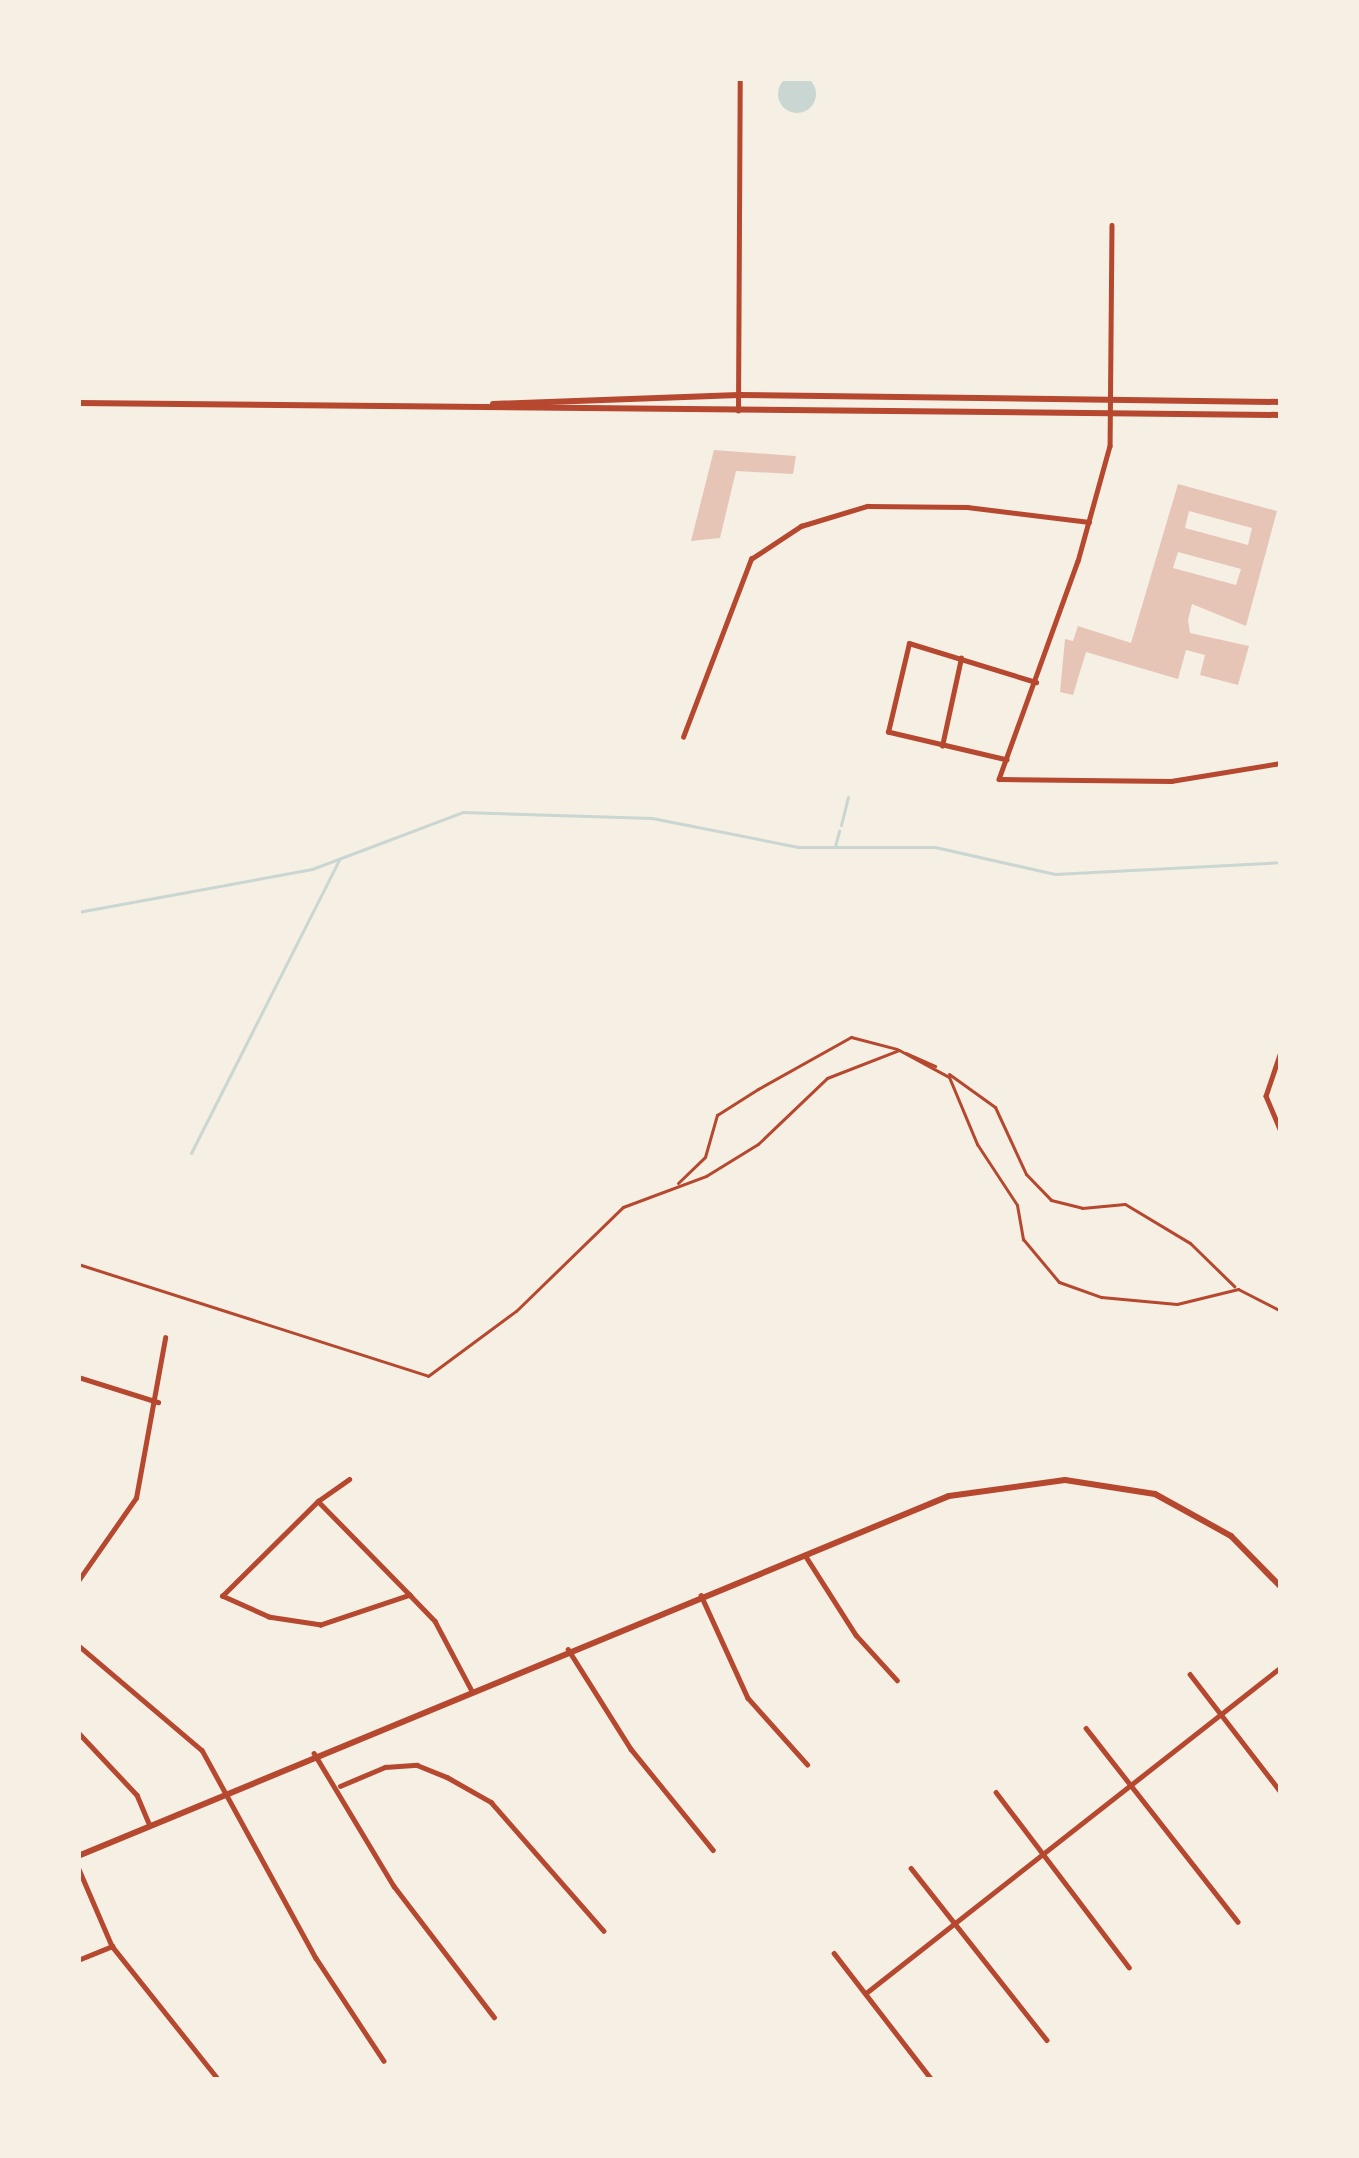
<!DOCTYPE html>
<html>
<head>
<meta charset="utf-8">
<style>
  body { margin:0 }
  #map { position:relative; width:1359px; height:2158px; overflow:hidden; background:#f6efe4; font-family:Signika,sans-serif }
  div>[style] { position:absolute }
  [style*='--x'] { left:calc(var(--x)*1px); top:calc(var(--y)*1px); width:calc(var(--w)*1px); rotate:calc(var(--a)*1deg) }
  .water>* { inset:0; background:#c9d6d2 }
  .round { border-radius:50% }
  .stream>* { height:3px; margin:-1.5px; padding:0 1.5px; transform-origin:1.5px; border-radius:1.5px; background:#c9d6d2 }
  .building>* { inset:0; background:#e6c5b7 }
  .path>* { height:3px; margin:-1.5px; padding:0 1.5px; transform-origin:1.5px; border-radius:1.5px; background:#b5482f }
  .minor>* { height:4.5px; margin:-2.25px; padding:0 2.25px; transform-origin:2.25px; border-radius:2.25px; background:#b5482f }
  .tertiary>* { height:6px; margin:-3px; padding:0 3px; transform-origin:3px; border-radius:3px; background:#b5482f }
  .secondary>* { height:6px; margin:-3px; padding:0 3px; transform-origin:3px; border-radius:3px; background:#b5482f }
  span { translate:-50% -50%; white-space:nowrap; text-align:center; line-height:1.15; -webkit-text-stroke:10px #f6efe4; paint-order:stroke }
  .frame { position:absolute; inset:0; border:81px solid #f6efe4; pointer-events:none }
</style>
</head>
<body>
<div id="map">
  <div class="water">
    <div class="round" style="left:778px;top:75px;width:38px;height:38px"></div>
  </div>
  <div class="stream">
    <div style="--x:841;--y:825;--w:29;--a:-76"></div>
    <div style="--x:835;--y:846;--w:16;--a:-75"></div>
    <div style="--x:78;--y:912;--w:238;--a:-10.4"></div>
    <div style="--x:312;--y:869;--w:161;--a:-20.7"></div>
    <div style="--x:463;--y:812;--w:189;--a:1.8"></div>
    <div style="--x:652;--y:818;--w:149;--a:11.2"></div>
    <div style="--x:798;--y:847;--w:137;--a:0"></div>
    <div style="--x:935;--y:847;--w:123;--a:12.7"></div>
    <div style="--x:1055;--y:874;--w:226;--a:-3"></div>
    <div style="--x:191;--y:1153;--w:330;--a:-63.2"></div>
  </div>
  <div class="building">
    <div style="clip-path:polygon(714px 450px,796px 456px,793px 474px,736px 471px,720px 538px,691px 541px)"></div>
    <div style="clip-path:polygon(evenodd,1178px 484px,1277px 511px,1246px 626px,1192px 604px,1188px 620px,1190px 633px,1249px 646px,1238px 685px,1200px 675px,1205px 655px,1186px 650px,1178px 679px,1086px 652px,1073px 695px,1060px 692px,1065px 639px,1073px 641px,1078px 626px,1131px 643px,1178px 484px,1189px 511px,1252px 528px,1248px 545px,1185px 528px,1189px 511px,1178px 484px,1178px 552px,1241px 569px,1236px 585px,1173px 568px,1178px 552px)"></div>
  </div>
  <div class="path">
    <div style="--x:906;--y:1053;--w:32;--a:24"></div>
    <div style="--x:949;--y:1074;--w:57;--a:35.7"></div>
    <div style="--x:995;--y:1107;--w:74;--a:65.2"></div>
    <div style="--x:1026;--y:1174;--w:36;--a:46"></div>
    <div style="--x:1051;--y:1200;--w:32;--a:14"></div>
    <div style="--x:1082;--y:1208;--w:43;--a:-5.3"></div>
    <div style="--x:1125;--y:1204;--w:76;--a:31"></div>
    <div style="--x:1190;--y:1243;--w:62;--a:44.3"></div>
    <div style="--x:678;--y:1183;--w:37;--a:-44"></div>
    <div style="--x:705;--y:1157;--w:44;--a:-74.1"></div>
    <div style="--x:717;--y:1115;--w:49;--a:-32.4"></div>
    <div style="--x:758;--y:1089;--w:107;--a:-29.2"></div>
    <div style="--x:851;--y:1037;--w:48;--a:14.6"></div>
    <div style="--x:78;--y:1264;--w:367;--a:17.7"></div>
    <div style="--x:428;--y:1376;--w:109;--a:-36.5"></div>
    <div style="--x:516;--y:1311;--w:149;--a:-44.2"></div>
    <div style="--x:623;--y:1207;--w:89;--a:-20.5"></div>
    <div style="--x:706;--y:1176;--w:61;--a:-31.6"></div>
    <div style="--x:758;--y:1144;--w:95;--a:-43.7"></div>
    <div style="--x:827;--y:1078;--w:77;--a:-21.3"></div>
    <div style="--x:899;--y:1050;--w:57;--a:28.4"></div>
    <div style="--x:949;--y:1077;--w:73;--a:67.3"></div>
    <div style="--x:977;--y:1144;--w:73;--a:56.7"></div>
    <div style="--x:1017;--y:1205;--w:35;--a:80"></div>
    <div style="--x:1023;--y:1239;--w:56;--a:50.1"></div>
    <div style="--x:1059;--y:1282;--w:45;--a:19.7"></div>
    <div style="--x:1101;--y:1297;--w:76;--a:5.3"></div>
    <div style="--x:1177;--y:1304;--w:63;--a:-13.8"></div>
    <div style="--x:1238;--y:1289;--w:48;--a:27.1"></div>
  </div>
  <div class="minor">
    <div style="--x:1112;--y:225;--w:221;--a:90.5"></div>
    <div style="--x:1110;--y:446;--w:119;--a:105.5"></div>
    <div style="--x:1078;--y:561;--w:232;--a:109.9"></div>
    <div style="--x:999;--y:779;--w:172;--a:0.7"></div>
    <div style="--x:1171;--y:781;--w:111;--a:-9.3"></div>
    <div style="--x:738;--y:411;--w:333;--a:-89.7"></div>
    <div style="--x:683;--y:737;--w:191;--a:-69.1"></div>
    <div style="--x:751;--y:559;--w:60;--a:-33.4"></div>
    <div style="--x:801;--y:526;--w:69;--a:-16.9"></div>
    <div style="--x:867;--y:506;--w:100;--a:0.6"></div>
    <div style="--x:967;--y:507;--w:123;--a:7"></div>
    <div style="--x:942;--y:746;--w:90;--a:-77.8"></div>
    <div style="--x:1007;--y:760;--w:122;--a:-166.8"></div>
    <div style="--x:888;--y:732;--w:91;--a:-76.7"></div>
    <div style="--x:909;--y:643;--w:133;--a:17.1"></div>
    <div style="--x:1281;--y:1052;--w:46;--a:108.8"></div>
    <div style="--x:1266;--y:1096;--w:38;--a:67"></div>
    <div style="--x:78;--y:1377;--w:84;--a:17.4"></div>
    <div style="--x:318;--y:1501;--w:38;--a:-35"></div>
    <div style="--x:805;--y:1555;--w:95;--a:57.5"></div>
    <div style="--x:856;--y:1635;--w:61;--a:47.7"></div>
    <div style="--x:78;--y:1581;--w:101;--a:-55.1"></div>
    <div style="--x:136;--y:1498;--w:163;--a:-79.7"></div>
    <div style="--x:410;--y:1595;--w:94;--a:161.4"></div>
    <div style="--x:321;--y:1625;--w:53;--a:-171.3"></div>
    <div style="--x:269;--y:1617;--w:51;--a:-155.9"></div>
    <div style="--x:222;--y:1596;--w:135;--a:-44.7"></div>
    <div style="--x:318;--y:1501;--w:132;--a:45.6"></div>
    <div style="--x:410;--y:1595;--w:36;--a:46"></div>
    <div style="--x:435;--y:1621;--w:77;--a:62.1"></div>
    <div style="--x:701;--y:1595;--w:113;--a:65.5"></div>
    <div style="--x:748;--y:1698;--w:89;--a:48.2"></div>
    <div style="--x:78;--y:1645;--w:162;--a:40.3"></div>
    <div style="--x:202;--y:1750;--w:237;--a:61.3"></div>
    <div style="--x:316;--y:1958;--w:123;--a:56.6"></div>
    <div style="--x:568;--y:1649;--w:118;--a:57.8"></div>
    <div style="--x:631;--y:1749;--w:130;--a:50.9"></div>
    <div style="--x:1190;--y:1674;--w:149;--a:52.4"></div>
    <div style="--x:1086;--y:1728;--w:246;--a:51.9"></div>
    <div style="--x:78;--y:1732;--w:86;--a:46.9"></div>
    <div style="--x:137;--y:1795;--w:33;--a:67"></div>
    <div style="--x:314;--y:1753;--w:155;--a:59"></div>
    <div style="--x:394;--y:1886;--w:165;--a:52.6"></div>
    <div style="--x:340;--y:1786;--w:49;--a:-22.9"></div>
    <div style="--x:385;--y:1767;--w:32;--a:-4"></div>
    <div style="--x:417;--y:1765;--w:32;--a:22"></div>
    <div style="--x:447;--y:1777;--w:51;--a:29.6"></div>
    <div style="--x:491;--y:1802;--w:171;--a:48.8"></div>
    <div style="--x:996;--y:1792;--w:220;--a:52.8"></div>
    <div style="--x:78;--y:1867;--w:86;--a:66.7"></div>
    <div style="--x:112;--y:1946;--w:171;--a:51.4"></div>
    <div style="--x:911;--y:1868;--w:219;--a:51.7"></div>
    <div style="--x:834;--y:1953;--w:160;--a:52.3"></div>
    <div style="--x:78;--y:1960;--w:37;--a:-22"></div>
    <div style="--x:866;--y:1993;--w:528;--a:-38.15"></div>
  </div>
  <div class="tertiary">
    <div style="--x:78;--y:1856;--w:942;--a:-22.46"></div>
    <div style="--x:949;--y:1496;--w:117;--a:-7.9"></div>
    <div style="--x:1065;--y:1480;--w:91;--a:8.8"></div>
    <div style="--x:1155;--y:1494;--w:87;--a:28.9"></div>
    <div style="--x:1231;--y:1536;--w:71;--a:45.6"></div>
  </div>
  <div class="secondary">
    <div style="--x:78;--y:403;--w:1203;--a:0.57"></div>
    <div style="--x:493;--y:404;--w:246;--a:-2.1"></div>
    <div style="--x:739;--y:395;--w:542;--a:0.74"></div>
  </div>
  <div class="frame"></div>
</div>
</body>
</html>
